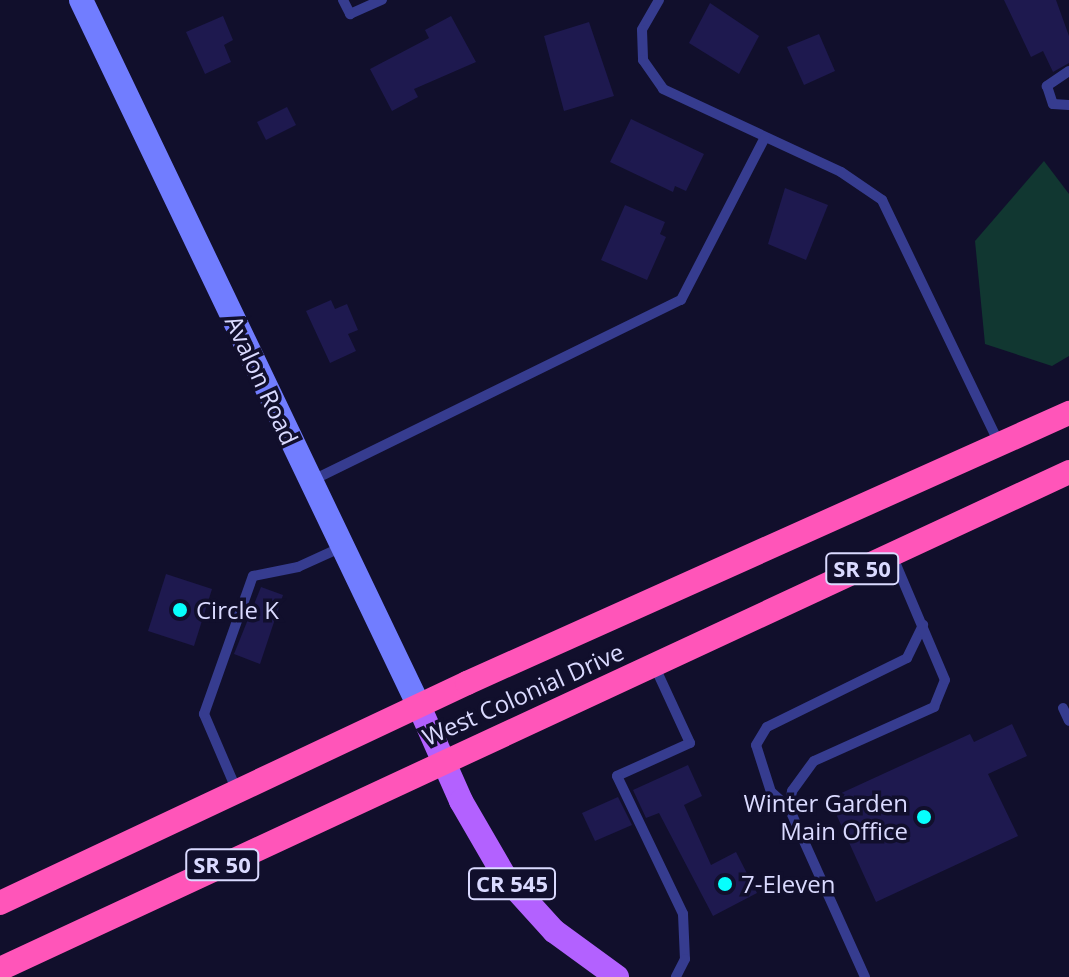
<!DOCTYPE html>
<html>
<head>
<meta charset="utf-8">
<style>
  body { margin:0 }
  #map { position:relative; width:1069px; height:977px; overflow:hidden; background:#110f2c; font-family:"Open Sans",sans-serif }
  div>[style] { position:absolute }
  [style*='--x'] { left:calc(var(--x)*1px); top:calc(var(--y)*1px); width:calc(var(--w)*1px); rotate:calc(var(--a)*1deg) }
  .green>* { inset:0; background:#113731 }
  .building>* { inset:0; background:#1e194f }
  .lane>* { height:10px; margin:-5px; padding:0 5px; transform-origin:5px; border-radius:5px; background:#363c8f }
  .secondary>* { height:24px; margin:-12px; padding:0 12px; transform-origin:12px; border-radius:12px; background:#717dff }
  .primary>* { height:24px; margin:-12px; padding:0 12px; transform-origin:12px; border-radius:12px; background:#b361ff }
  .highway>* { height:24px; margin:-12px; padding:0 12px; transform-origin:12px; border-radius:12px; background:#ff55b9 }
  .dots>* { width:22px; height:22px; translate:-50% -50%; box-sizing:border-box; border:4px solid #110f2c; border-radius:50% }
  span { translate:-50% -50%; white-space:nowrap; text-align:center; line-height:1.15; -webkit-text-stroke:7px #110f2c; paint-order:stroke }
  .shield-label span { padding:2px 6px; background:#110f2c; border:2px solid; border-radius:6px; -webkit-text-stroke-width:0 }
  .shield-label { font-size:22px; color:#dadaff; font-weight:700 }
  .street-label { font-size:24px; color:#dadaff }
  .poi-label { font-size:24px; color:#dadaff }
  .left { translate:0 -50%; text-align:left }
  .right { translate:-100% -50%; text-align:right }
</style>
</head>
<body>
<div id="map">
  <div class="green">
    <div style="clip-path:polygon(1044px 161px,1069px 194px,1069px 356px,1052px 366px,985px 344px,975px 241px)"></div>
  </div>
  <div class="building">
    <div style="clip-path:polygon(1004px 0,1056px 0,1069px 36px,1069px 63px,1053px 72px,1043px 51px,1031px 57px)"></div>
    <div style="clip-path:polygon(710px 3px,759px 36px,739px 74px,689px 43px)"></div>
    <div style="clip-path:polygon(223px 16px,233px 40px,224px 45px,231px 62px,205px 74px,186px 32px)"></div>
    <div style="clip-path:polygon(451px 16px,476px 62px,414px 89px,418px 97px,392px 111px,370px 69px,429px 38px,425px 30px)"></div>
    <div style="clip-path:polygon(589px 22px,614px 96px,564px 111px,544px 36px)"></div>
    <div style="clip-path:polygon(819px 34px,835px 71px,804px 85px,787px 47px)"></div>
    <div style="clip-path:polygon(287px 107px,296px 125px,266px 140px,257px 122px)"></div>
    <div style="clip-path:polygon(631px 119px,704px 154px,686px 191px,675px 186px,673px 192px,610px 162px)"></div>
    <div style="clip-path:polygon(785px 188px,828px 205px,806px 260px,768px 244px)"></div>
    <div style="clip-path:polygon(625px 205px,665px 222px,660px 234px,666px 237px,647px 280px,601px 260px)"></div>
    <div style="clip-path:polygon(331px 300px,335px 309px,347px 304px,358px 330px,348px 334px,356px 351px,330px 363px,306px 311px)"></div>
    <div style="clip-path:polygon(166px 574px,212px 589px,194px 646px,148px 631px)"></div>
    <div style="clip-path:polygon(261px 587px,283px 595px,260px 664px,234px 654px)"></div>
    <div style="clip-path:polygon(1012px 724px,1027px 756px,988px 774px,1018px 836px,876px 902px,837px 816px,840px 807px,824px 801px,970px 734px,974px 742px)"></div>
    <div style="clip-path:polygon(688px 765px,702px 796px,684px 805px,711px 865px,736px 852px,757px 893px,713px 916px,659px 813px,646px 818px,633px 790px)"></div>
    <div style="clip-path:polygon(618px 797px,632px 825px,595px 841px,582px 813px)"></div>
  </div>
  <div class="lane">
    <div style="--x:343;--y:0;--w:16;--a:63"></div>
    <div style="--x:350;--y:14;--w:35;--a:-24"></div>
    <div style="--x:659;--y:0;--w:34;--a:120"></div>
    <div style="--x:642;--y:30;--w:30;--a:88"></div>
    <div style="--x:643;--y:60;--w:35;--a:55"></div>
    <div style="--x:663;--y:89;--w:196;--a:25"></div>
    <div style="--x:841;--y:172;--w:50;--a:34.3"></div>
    <div style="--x:882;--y:200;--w:272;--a:64.3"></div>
    <div style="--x:1069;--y:71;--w:27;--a:146"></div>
    <div style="--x:1047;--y:86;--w:19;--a:72"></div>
    <div style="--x:1053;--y:104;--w:16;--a:4"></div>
    <div style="--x:313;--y:480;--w:410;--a:-26.1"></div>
    <div style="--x:681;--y:300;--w:183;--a:-62.7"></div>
    <div style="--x:654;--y:665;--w:86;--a:65.2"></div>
    <div style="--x:690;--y:743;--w:80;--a:155.7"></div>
    <div style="--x:617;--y:776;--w:153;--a:64.4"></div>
    <div style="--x:683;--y:914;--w:45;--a:87.5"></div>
    <div style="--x:685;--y:959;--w:20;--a:117"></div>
    <div style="--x:1063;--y:708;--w:14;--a:65"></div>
    <div style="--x:237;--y:791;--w:84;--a:-113.2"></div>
    <div style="--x:204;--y:714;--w:146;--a:-70.5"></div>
    <div style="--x:253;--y:576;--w:46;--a:-11.3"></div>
    <div style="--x:298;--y:567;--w:48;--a:-24.4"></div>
    <div style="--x:789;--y:808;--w:24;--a:-138"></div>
    <div style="--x:771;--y:792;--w:49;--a:-107.7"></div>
    <div style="--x:756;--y:745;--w:21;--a:-59"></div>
    <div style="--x:767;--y:727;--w:156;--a:-26.2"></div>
    <div style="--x:907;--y:658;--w:37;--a:-64"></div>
    <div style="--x:865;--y:977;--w:185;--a:-114.2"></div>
    <div style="--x:789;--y:808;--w:17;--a:-80"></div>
    <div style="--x:792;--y:791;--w:37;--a:-54"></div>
    <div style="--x:814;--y:761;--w:132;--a:-24.2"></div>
    <div style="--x:934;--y:707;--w:29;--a:-68"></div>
    <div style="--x:945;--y:680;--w:136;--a:-113"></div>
  </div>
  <div class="secondary">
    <div style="--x:81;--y:0;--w:783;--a:64.42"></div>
  </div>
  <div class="primary">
    <div style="--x:419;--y:706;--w:104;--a:66.1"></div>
    <div style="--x:461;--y:801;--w:88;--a:59.9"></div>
    <div style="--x:505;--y:877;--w:73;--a:47.8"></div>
    <div style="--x:554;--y:931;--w:78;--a:36.1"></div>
  </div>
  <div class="highway">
    <div style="--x:0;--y:903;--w:516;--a:-25.22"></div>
    <div style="--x:467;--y:683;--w:660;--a:-24.16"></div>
    <div style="--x:0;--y:969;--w:1179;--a:-24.93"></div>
  </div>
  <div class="dots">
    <div style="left:180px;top:610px;background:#06fffd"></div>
    <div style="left:924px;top:817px;background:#06fffd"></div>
    <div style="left:725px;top:884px;background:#06fffd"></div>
  </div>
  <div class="shield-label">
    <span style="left:862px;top:569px">SR 50</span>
    <span style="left:222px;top:865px">SR 50</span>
    <span style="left:512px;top:884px">CR 545</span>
  </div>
  <div class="street-label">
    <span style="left:262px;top:380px;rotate:65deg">Avalon Road</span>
    <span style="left:523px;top:694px;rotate:-24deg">West Colonial Drive</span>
  </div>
  <div class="poi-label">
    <span class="left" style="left:196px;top:610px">Circle K</span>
    <span class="right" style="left:908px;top:817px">Winter Garden<br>Main Office</span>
    <span class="left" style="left:741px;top:884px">7-Eleven</span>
  </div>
</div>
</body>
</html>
